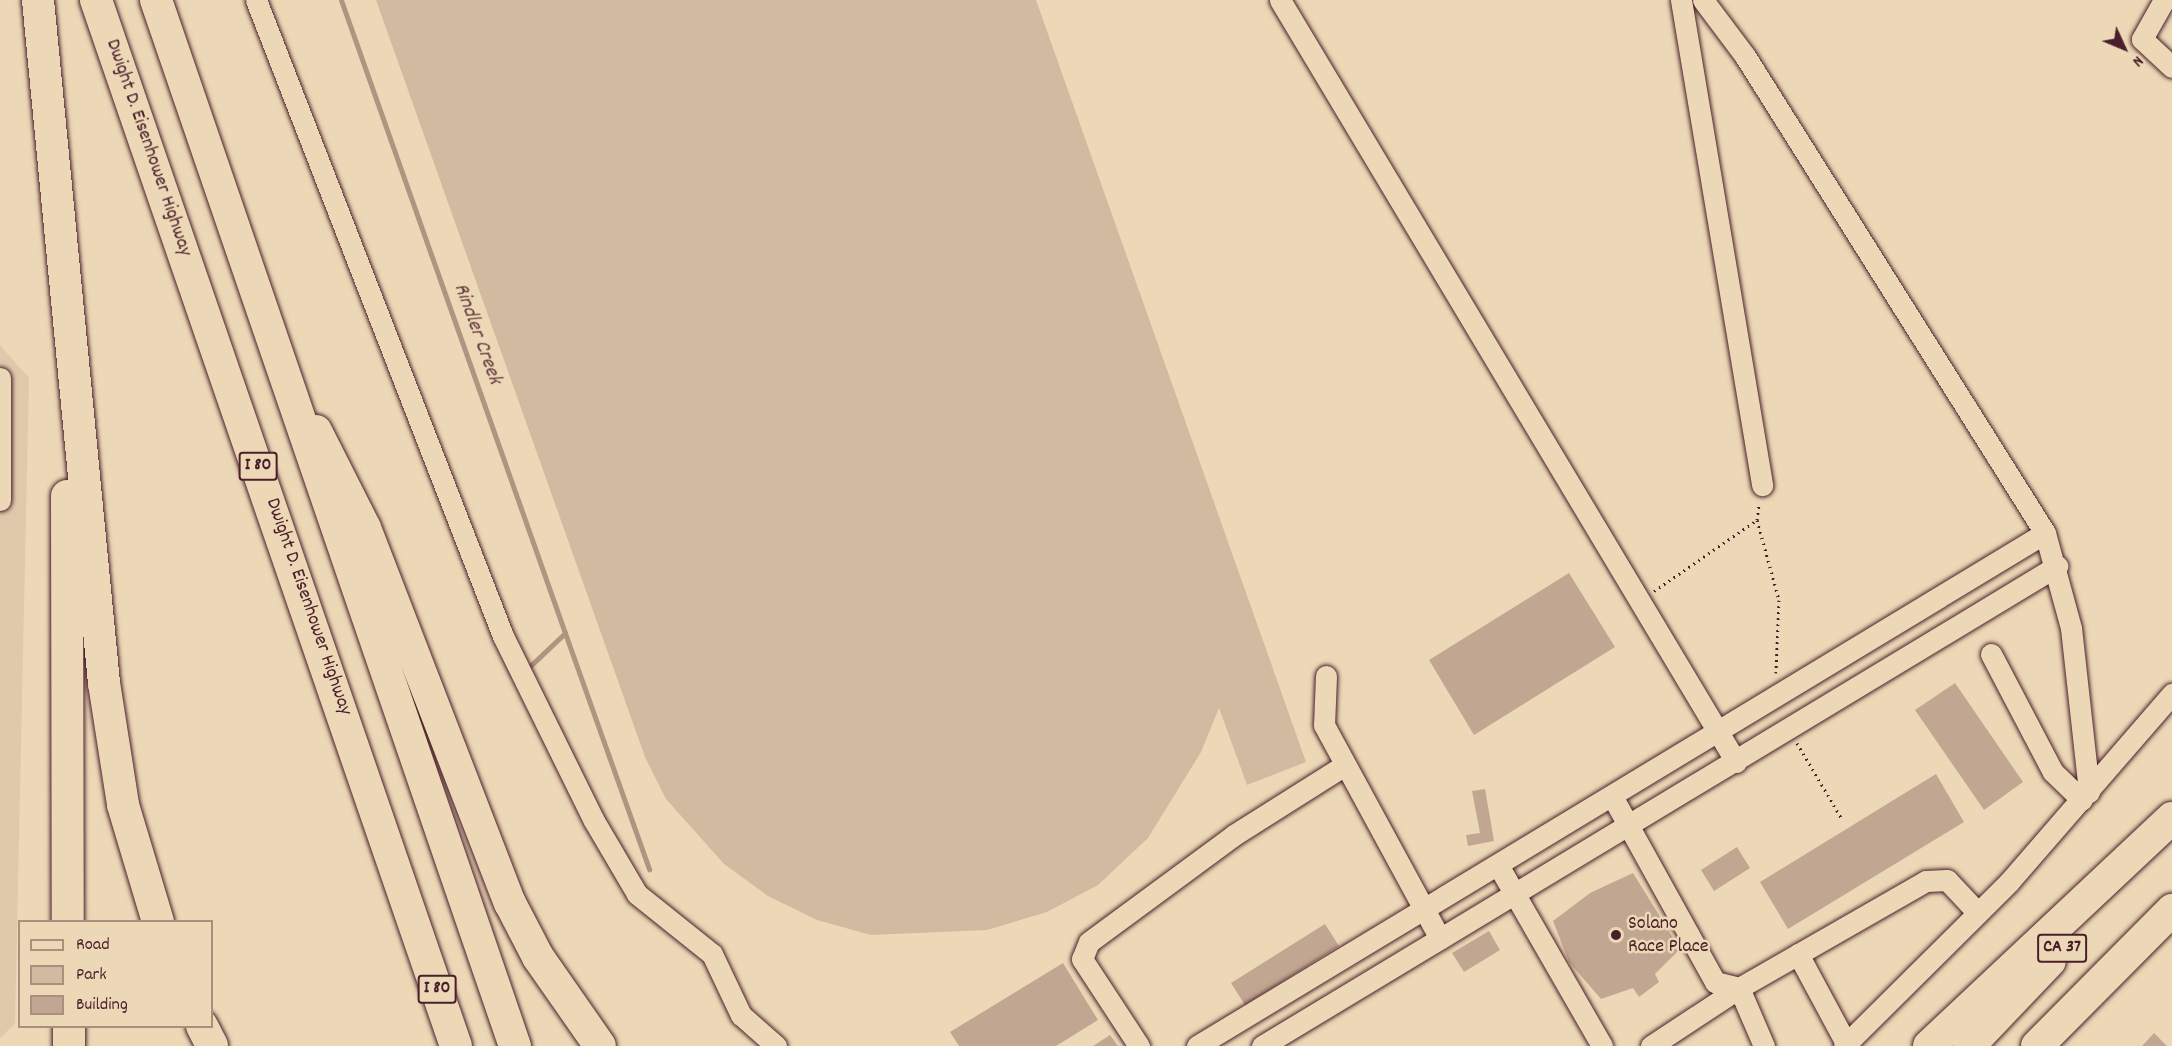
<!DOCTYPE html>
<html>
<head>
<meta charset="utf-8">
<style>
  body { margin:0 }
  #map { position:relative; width:2172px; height:1046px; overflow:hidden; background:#ecd8b6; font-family:Dekko,sans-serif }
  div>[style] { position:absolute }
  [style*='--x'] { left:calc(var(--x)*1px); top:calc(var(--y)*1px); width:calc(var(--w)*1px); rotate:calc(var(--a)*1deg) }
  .built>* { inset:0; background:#dfc9ab }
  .green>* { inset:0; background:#d1baa0 }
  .stream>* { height:5px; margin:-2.5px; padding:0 2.5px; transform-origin:2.5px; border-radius:2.5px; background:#b09482 }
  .building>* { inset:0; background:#c1a791 }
  .path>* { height:3px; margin-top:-1.5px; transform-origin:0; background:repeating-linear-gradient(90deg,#4a1f2b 0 1.5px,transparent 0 6px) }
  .roads { filter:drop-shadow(0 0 2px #4a1f2b) drop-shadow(0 0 2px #4a1f2b) }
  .minor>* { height:21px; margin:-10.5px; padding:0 10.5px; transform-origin:10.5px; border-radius:10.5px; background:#ecd8b6 }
  .highway>* { height:32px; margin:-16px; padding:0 16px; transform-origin:16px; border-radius:16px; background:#ecd8b6 }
  .dots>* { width:16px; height:16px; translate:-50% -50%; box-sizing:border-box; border:3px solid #ecd8b6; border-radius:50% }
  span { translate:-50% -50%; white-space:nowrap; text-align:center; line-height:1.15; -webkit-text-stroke:5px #ecd8b6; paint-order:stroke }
  .shield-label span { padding:2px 4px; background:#ecd8b6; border:2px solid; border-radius:4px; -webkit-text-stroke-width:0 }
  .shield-label { font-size:18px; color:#4a1f2b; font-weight:700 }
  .street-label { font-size:20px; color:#4a1f2b }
  .poi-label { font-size:20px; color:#4a1f2b }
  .left { translate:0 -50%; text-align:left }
  .water-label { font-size:21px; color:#643c41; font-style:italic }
  .legend { position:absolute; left:18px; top:920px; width:195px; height:108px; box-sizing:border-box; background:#ecd8b6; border:2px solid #ab8e7e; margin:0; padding:8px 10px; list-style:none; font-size:18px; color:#4a1f2b }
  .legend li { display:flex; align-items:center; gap:12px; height:30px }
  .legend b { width:30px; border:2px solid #ab8e7e }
  .north { position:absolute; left:2094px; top:18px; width:60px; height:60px; -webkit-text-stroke:4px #ecd8b6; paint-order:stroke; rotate:134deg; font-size:16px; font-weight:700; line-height:24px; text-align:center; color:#4a1f2b }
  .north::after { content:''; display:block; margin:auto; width:21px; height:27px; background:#4a1f2b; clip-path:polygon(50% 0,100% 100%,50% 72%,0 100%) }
</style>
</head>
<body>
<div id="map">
  <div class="built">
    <div style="clip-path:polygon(0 345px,29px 378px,15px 1024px,0 1038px)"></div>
  </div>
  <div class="green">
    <div style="clip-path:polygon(376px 0,1036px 0,1306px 762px,1247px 785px,1219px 708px,1201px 752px,1148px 838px,1098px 885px,1047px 912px,987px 930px,871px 935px,817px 920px,768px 896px,724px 864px,666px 799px,645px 757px)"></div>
  </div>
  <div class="stream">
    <div style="--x:341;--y:0;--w:671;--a:70.51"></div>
    <div style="--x:565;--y:633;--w:50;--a:136.6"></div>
    <div style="--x:565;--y:633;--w:251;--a:70.4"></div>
  </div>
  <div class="building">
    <div style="clip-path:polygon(1569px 573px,1615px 647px,1474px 735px,1429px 660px)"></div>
    <div style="clip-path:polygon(1955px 683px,2023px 782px,1984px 810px,1915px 710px)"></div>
    <div style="clip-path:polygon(1936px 774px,1964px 822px,1788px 929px,1760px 882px)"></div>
    <div style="clip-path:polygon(1485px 789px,1494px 841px,1468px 846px,1466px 835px,1480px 833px,1472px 791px)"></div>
    <div style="clip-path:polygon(1737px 847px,1750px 868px,1714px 891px,1701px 870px)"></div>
    <div style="clip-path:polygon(1633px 873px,1680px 949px,1655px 974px,1659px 982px,1639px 997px,1633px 988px,1601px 999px,1569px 962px,1553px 921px,1590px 893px)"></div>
    <div style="clip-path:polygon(1325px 924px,1339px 946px,1245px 1005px,1231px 983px)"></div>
    <div style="clip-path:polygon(1489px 931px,1500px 950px,1464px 972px,1452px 953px)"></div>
    <div style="clip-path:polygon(1063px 963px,1098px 1020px,1056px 1046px,959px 1046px,950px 1032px)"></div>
    <div style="clip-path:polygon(2154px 1033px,2167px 1046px,2142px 1046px)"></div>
    <div style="clip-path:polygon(1110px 1035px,1118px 1046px,1093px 1046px)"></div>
  </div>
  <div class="path">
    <div style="--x:1757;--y:520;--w:16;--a:-83"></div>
    <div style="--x:1654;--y:591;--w:125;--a:-34.6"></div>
    <div style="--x:1757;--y:520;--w:83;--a:74.6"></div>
    <div style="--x:1779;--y:600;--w:73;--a:92.4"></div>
    <div style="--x:1797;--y:743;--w:88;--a:59.4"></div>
  </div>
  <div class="roads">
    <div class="minor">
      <div style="--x:256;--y:0;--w:682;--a:68.78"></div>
      <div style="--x:503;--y:636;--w:204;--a:63.8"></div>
      <div style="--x:593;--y:819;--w:87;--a:59.6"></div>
      <div style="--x:637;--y:894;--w:96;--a:38.7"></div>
      <div style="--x:712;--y:954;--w:68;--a:64.6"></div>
      <div style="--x:741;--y:1015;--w:47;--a:41.5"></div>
      <div style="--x:1280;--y:0;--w:888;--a:59.1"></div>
      <div style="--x:1681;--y:0;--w:492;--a:80.5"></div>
      <div style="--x:1703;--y:0;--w:70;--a:53.1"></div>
      <div style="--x:1745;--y:56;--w:563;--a:57.83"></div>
      <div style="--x:2045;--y:533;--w:98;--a:74.7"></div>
      <div style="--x:2071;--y:628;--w:165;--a:83.7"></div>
      <div style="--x:2164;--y:0;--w:45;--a:119.4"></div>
      <div style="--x:2142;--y:39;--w:41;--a:43"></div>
      <div style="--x:0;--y:378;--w:122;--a:90"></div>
      <div style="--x:1991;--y:654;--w:133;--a:62.3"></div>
      <div style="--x:2053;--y:772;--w:40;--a:44"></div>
      <div style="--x:1326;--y:676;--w:49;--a:92.3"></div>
      <div style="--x:1324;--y:725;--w:243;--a:61.5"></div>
      <div style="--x:1612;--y:796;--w:213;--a:61"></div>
      <div style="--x:1715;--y:982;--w:25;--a:14"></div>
      <div style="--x:1739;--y:988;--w:215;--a:-29.8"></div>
      <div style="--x:1926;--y:881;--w:21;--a:-3"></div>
      <div style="--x:1947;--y:880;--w:45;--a:46.8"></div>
      <div style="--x:1498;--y:865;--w:209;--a:60.1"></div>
      <div style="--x:1798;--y:954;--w:101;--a:61.7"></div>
      <div style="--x:1139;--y:1046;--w:104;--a:-123.2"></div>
      <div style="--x:1082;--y:959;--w:18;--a:-68"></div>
      <div style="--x:1089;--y:942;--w:180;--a:-36.4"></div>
      <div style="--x:1234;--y:835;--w:129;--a:-32.3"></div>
      <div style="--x:1197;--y:1046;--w:991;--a:-31.17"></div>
      <div style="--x:1262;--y:1046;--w:929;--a:-31.12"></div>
      <div style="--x:1651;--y:1046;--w:105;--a:-33.4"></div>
      <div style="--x:1739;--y:988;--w:63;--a:66.7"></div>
      <div style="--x:1844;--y:1046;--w:233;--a:-44.8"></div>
      <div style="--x:2009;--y:882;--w:249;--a:-49.1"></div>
    </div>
    <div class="highway">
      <div style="--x:38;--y:0;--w:686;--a:84.48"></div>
      <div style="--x:104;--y:683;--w:123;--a:81.1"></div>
      <div style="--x:123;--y:805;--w:122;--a:73.3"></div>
      <div style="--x:96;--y:0;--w:1106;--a:71.01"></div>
      <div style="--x:156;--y:0;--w:1106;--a:71.06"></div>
      <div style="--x:316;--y:431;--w:109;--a:63.2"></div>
      <div style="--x:365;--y:528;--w:402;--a:68.9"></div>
      <div style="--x:510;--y:903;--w:61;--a:62.6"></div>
      <div style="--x:538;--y:957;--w:108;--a:55.1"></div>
      <div style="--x:67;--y:496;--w:426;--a:89.9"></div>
      <div style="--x:69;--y:1026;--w:20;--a:90"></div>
      <div style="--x:202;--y:1026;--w:22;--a:63"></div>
      <div style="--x:1929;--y:1046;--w:333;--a:-43.2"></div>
      <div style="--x:1969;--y:1046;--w:117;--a:-46.4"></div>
      <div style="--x:2037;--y:1046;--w:192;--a:-45.2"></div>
    </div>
  </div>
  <div class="dots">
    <div style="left:1616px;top:935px;background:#4a1f2b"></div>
  </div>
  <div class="shield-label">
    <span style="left:258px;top:466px">I 80</span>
    <span style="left:2062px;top:948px">CA 37</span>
    <span style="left:437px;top:989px">I 80</span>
  </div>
  <div class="street-label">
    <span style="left:148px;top:148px;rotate:71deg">Dwight D. Eisenhower Highway</span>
    <span style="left:308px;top:607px;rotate:71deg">Dwight D. Eisenhower Highway</span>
  </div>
  <div class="poi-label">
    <span class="left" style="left:1628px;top:936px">Solano<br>Race Place</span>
  </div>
  <div class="water-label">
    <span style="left:477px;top:334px;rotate:70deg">Rindler Creek</span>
  </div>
  <ul class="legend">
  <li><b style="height:8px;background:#ecd8b6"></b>Road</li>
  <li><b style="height:16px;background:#d1baa0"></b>Park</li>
  <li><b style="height:16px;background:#c1a791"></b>Building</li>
  </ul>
  <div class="north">N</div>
</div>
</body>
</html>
